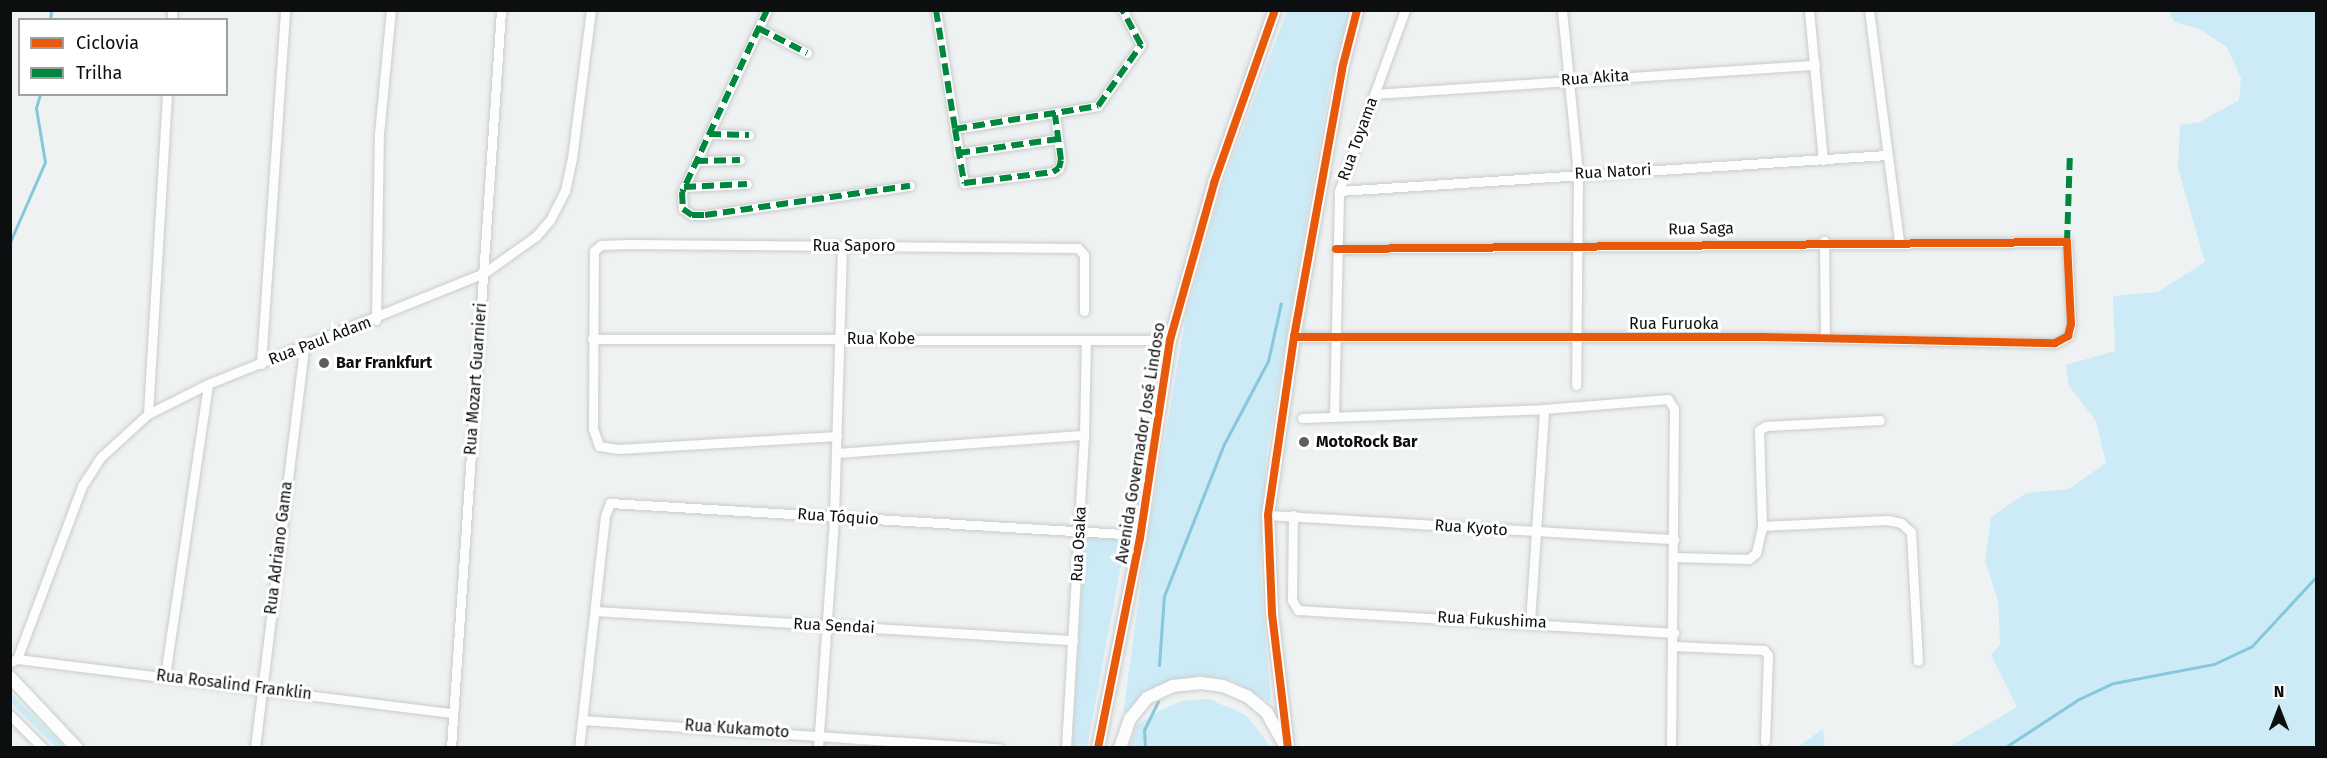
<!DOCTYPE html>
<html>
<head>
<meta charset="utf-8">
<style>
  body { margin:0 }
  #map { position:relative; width:2327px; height:758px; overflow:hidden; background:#eff2f3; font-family:"Fira Sans",sans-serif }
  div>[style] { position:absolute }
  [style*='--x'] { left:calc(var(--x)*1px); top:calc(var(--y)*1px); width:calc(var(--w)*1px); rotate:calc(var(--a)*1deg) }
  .green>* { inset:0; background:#ccebf6 }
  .stream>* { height:3px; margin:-1.5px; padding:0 1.5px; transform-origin:1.5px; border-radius:1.5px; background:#85c7dc }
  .roads { filter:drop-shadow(0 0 2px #cacccc) drop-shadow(0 0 2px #cacccc) }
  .street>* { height:9px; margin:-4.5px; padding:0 4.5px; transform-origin:4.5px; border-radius:4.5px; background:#fdfdfd }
  .secondary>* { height:12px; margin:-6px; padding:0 6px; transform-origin:6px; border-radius:6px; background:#fdfdfd }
  .quiet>* { height:6px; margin-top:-3px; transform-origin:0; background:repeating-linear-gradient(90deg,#00873e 0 12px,transparent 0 18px) }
  .cycleway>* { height:8px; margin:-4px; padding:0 4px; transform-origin:4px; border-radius:4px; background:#e8590c }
  .dots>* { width:16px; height:16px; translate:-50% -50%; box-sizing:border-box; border:3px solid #fff; border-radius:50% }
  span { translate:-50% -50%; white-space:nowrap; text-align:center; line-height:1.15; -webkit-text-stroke:6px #fff; paint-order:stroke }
  .street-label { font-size:16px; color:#0d0e0f }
  .poi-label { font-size:16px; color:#0d0e0f; font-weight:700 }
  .left { translate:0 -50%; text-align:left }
  .frame { position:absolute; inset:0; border:12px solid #0d0e0f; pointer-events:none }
  .legend { position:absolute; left:18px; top:18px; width:210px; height:78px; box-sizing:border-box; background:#fff; border:2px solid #9e9f9f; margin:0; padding:8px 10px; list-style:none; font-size:18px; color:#0d0e0f }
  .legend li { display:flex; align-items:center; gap:12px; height:30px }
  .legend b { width:30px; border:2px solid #9e9f9f }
  .north { position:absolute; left:2249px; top:680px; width:60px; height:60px; -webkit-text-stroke:4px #fff; paint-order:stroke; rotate:0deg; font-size:16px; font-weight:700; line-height:24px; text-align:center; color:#0d0e0f }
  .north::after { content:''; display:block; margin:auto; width:21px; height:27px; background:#0d0e0f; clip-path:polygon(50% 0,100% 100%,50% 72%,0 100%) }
</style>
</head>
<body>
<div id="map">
  <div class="green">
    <div style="clip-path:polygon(1287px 11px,1350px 11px,1329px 88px,1267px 452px,1260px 569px,1271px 703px,1232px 680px,1198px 675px,1156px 686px,1123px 714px,1147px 540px,1186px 316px,1221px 189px)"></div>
    <div style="clip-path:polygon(2169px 11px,2316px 11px,2316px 747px,1949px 747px,2017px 707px,1991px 655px,2000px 644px,1998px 601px,1985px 560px,1991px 517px,2026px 493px,2069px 489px,2106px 463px,2096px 421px,2069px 386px,2066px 365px,2115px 351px,2113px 296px,2158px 292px,2205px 262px,2178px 168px,2180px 125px,2200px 122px,2239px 100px,2241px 78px,2227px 47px,2199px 29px,2174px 22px)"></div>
    <div style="clip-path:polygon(1085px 536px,1126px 539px,1087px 747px,1072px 748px)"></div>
    <div style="clip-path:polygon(10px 695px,12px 695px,65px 747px,56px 747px,11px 703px)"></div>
    <div style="clip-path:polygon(1209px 699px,1246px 715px,1271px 747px,1129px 747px,1137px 725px,1163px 709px,1182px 701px)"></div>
    <div style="clip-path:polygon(1823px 729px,1825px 747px,1798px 747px)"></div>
  </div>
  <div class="stream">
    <div style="--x:50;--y:20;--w:10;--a:-84"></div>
    <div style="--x:10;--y:242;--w:87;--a:-66.4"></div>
    <div style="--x:45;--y:162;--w:55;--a:-99.5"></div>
    <div style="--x:36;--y:108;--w:15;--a:-74"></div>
    <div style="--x:1159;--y:665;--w:69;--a:-85.9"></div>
    <div style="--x:1164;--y:596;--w:163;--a:-68.5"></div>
    <div style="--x:1224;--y:444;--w:94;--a:-62.1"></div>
    <div style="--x:1268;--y:361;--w:59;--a:-77.4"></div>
    <div style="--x:1145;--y:748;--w:18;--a:-93"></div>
    <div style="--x:1144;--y:730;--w:32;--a:-64"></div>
    <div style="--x:2004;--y:748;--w:90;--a:-33.2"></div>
    <div style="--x:2079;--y:699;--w:38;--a:-25"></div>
    <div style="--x:2114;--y:683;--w:102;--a:-10.8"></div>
    <div style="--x:2214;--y:664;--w:42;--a:-25.3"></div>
    <div style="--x:2252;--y:646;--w:94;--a:-47.2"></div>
  </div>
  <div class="roads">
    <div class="street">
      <div style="--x:767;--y:10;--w:201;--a:115"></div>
      <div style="--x:682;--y:192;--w:17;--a:87"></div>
      <div style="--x:683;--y:209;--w:11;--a:34"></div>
      <div style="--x:692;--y:215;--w:13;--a:0"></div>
      <div style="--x:705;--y:215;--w:207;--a:-8.1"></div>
      <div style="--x:936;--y:10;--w:121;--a:80.9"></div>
      <div style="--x:955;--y:129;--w:145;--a:-9.1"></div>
      <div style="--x:1098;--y:106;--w:75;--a:-54.8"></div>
      <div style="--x:1141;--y:45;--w:40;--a:-118"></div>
      <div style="--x:1562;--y:10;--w:165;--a:84.4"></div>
      <div style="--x:1578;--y:174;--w:211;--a:90.5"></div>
      <div style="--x:1809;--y:10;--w:151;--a:84.7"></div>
      <div style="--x:1869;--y:10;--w:232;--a:82.6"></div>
      <div style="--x:172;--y:20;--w:10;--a:-90"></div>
      <div style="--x:758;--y:28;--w:55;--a:27"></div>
      <div style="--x:1375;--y:94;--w:441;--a:-3.8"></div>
      <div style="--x:955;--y:129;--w:55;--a:80.5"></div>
      <div style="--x:964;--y:183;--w:90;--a:-7"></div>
      <div style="--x:1053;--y:172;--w:7;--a:-34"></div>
      <div style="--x:1059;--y:168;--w:8;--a:-76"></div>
      <div style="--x:1061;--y:160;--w:45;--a:-97.6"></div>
      <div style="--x:709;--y:134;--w:40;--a:1.4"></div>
      <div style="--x:958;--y:153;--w:101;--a:-8"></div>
      <div style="--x:696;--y:161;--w:44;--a:-1.3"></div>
      <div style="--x:684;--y:187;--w:63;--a:-2.7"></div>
      <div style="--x:1339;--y:191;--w:549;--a:-3.76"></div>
      <div style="--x:1824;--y:241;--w:97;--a:89.4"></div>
      <div style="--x:376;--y:320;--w:186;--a:-89.1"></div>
      <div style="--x:379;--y:134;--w:125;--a:-84.5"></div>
      <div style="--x:1294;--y:337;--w:468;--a:0"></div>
      <div style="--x:1762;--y:337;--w:293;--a:1.2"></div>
      <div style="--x:2055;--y:343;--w:15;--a:-28"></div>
      <div style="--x:2068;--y:336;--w:12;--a:-76"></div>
      <div style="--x:2071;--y:324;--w:82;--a:-92.8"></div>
      <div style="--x:2067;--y:242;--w:731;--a:179.45"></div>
      <div style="--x:592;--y:339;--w:578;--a:0.1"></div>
      <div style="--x:261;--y:364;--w:355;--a:-86.1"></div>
      <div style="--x:148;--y:414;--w:321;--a:-86.6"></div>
      <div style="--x:1334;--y:416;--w:225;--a:-88.7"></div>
      <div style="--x:1339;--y:191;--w:193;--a:-70"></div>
      <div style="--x:1302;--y:418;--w:242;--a:-2.1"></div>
      <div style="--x:1544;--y:409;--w:124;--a:-4.6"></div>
      <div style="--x:1668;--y:399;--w:12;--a:59"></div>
      <div style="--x:1674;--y:409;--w:339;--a:90.5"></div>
      <div style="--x:837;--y:436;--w:219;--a:176.6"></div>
      <div style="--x:618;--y:449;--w:19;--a:-171"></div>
      <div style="--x:599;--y:446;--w:18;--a:-109"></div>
      <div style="--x:593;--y:429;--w:178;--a:-89.7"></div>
      <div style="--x:594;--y:251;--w:9;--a:-41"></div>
      <div style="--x:601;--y:245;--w:29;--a:-2"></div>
      <div style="--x:630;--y:244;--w:448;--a:0.5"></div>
      <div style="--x:1078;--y:248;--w:9;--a:49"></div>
      <div style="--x:1084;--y:255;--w:56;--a:90"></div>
      <div style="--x:837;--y:453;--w:248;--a:-4.2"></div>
      <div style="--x:1268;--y:515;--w:407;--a:3.4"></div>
      <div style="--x:1293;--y:515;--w:85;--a:90.7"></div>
      <div style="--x:1292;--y:600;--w:12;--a:59"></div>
      <div style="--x:1298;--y:610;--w:377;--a:3.5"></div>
      <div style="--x:1762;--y:526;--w:125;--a:-2.7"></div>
      <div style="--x:1887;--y:520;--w:14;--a:12"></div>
      <div style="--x:1901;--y:523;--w:13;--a:42"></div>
      <div style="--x:1911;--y:532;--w:129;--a:86.9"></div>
      <div style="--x:1674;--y:557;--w:75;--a:1.5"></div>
      <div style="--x:1749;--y:559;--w:9;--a:-41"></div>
      <div style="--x:1756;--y:553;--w:28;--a:-77"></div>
      <div style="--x:1762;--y:526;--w:96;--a:-91.8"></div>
      <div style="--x:1759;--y:430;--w:8;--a:-30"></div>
      <div style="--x:1766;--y:426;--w:114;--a:-3"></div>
      <div style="--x:596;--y:611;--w:478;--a:3.5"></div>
      <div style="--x:1530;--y:622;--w:213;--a:-86.2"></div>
      <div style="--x:1673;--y:646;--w:91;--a:2.5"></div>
      <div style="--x:1764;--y:650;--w:6;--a:51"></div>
      <div style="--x:1768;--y:655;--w:86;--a:92"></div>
      <div style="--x:17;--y:659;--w:438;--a:7.1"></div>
      <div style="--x:10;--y:662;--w:8;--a:-23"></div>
      <div style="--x:17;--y:659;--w:185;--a:-69.4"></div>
      <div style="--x:82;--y:486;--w:35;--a:-57"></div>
      <div style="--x:101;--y:457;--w:64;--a:-42.5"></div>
      <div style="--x:148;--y:414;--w:67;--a:-26.6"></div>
      <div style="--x:208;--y:384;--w:297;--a:-21.9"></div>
      <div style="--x:484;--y:273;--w:64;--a:-35.4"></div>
      <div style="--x:536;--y:236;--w:21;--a:-49"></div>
      <div style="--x:550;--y:220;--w:33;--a:-63"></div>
      <div style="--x:565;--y:191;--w:34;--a:-78"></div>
      <div style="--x:572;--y:158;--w:149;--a:-82.7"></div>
      <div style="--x:165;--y:676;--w:295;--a:-81.6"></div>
      <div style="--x:10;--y:715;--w:47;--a:45"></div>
      <div style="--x:583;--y:720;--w:417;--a:3.9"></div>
      <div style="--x:255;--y:748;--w:402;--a:-83"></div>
      <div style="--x:451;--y:748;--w:740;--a:-86.12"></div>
      <div style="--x:579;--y:748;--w:233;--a:-83.6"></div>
      <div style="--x:605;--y:516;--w:14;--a:-69"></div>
      <div style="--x:610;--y:503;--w:513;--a:3.46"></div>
      <div style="--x:818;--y:748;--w:232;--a:-86"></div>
      <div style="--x:834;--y:517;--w:271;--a:-88.3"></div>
      <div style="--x:1066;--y:748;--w:314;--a:-86.7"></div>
      <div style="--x:1084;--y:435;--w:95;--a:-88.8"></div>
    </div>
    <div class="secondary">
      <div style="--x:10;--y:677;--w:98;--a:46.7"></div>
      <div style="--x:1098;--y:748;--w:214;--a:-78.7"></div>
      <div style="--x:1140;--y:538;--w:200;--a:-81.4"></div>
      <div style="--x:1170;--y:340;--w:163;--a:-74.3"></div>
      <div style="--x:1214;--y:183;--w:183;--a:-70.6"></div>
      <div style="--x:1120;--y:748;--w:31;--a:-71"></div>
      <div style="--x:1130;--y:719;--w:27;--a:-51"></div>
      <div style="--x:1147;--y:698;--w:29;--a:-25"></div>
      <div style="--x:1173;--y:686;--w:28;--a:-6"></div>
      <div style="--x:1201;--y:683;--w:22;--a:8"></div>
      <div style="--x:1223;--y:686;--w:26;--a:23"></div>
      <div style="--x:1247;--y:696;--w:26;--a:40"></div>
      <div style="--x:1267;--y:713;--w:35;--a:61"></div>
      <div style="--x:1288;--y:748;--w:136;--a:-96.8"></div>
      <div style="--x:1272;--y:613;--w:98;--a:-92.3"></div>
      <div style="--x:1268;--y:515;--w:180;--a:-81.7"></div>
      <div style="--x:1294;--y:337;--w:272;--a:-79.8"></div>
      <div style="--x:1342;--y:69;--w:61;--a:-75.7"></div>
    </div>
  </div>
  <div class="quiet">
    <div style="--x:767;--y:10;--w:201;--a:115"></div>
    <div style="--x:682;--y:192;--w:17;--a:87"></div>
    <div style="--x:683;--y:209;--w:11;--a:34"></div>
    <div style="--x:692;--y:215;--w:13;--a:0"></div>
    <div style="--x:705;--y:215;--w:207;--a:-8.1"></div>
    <div style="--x:936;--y:10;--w:121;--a:80.9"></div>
    <div style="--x:955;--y:129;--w:145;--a:-9.1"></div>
    <div style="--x:1098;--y:106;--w:75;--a:-54.8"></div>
    <div style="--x:1141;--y:45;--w:40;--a:-118"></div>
    <div style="--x:758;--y:28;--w:55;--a:27"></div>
    <div style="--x:955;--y:129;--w:55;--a:80.5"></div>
    <div style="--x:964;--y:183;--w:90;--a:-7"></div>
    <div style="--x:1053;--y:172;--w:7;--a:-34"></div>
    <div style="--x:1059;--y:168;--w:8;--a:-76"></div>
    <div style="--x:1061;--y:160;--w:45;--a:-97.6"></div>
    <div style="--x:709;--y:134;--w:40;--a:1.4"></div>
    <div style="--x:958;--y:153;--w:101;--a:-8"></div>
    <div style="--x:696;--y:161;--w:44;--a:-1.3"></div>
    <div style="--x:684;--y:187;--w:63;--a:-2.7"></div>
    <div style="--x:2067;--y:242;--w:90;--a:-88.1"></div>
  </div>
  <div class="cycleway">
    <div style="--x:1294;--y:337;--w:468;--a:0"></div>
    <div style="--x:1762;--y:337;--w:293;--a:1.2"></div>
    <div style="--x:2055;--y:343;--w:15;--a:-28"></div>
    <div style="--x:2068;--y:336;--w:12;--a:-76"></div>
    <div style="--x:2071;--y:324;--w:82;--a:-92.8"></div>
    <div style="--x:2067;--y:242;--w:731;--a:179.45"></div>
    <div style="--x:1098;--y:748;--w:214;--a:-78.7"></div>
    <div style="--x:1140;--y:538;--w:200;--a:-81.4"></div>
    <div style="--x:1170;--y:340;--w:163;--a:-74.3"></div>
    <div style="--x:1214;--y:183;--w:183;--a:-70.6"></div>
    <div style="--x:1288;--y:748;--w:136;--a:-96.8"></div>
    <div style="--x:1272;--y:613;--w:98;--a:-92.3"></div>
    <div style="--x:1268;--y:515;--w:180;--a:-81.7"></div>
    <div style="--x:1294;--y:337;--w:272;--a:-79.8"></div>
    <div style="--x:1342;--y:69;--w:61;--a:-75.7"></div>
  </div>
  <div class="dots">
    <div style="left:324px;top:363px;background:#5c5e5f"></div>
    <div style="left:1304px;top:442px;background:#5c5e5f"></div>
  </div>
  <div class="street-label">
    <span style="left:1595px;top:78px;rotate:-4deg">Rua Akita</span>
    <span style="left:1358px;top:139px;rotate:-70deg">Rua Toyama</span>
    <span style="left:1613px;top:172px;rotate:-3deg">Rua Natori</span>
    <span style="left:1701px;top:229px;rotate:-1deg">Rua Saga</span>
    <span style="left:854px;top:246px">Rua Saporo</span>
    <span style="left:1674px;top:324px">Rua Furuoka</span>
    <span style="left:881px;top:339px">Rua Kobe</span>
    <span style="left:320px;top:341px;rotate:-21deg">Rua Paul Adam</span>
    <span style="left:476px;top:379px;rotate:-86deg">Rua Mozart Guarnieri</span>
    <span style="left:1141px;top:443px;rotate:-81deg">Avenida Governador José Lindoso</span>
    <span style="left:838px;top:517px;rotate:4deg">Rua Tóquio</span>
    <span style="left:1471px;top:528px;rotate:4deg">Rua Kyoto</span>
    <span style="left:1079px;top:544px;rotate:-87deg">Rua Osaka</span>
    <span style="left:279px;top:548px;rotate:-83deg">Rua Adriano Gama</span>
    <span style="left:1492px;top:620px;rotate:3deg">Rua Fukushima</span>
    <span style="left:834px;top:626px;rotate:3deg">Rua Sendai</span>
    <span style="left:234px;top:685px;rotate:7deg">Rua Rosalind Franklin</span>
    <span style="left:737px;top:729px;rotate:4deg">Rua Kukamoto</span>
  </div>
  <div class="poi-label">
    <span class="left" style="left:336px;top:363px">Bar Frankfurt</span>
    <span class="left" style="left:1316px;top:442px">MotoRock Bar</span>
  </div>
  <div class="frame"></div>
  <ul class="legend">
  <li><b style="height:8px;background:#e8590c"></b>Ciclovia</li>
  <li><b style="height:8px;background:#00873e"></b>Trilha</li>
  </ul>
  <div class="north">N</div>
</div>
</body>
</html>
